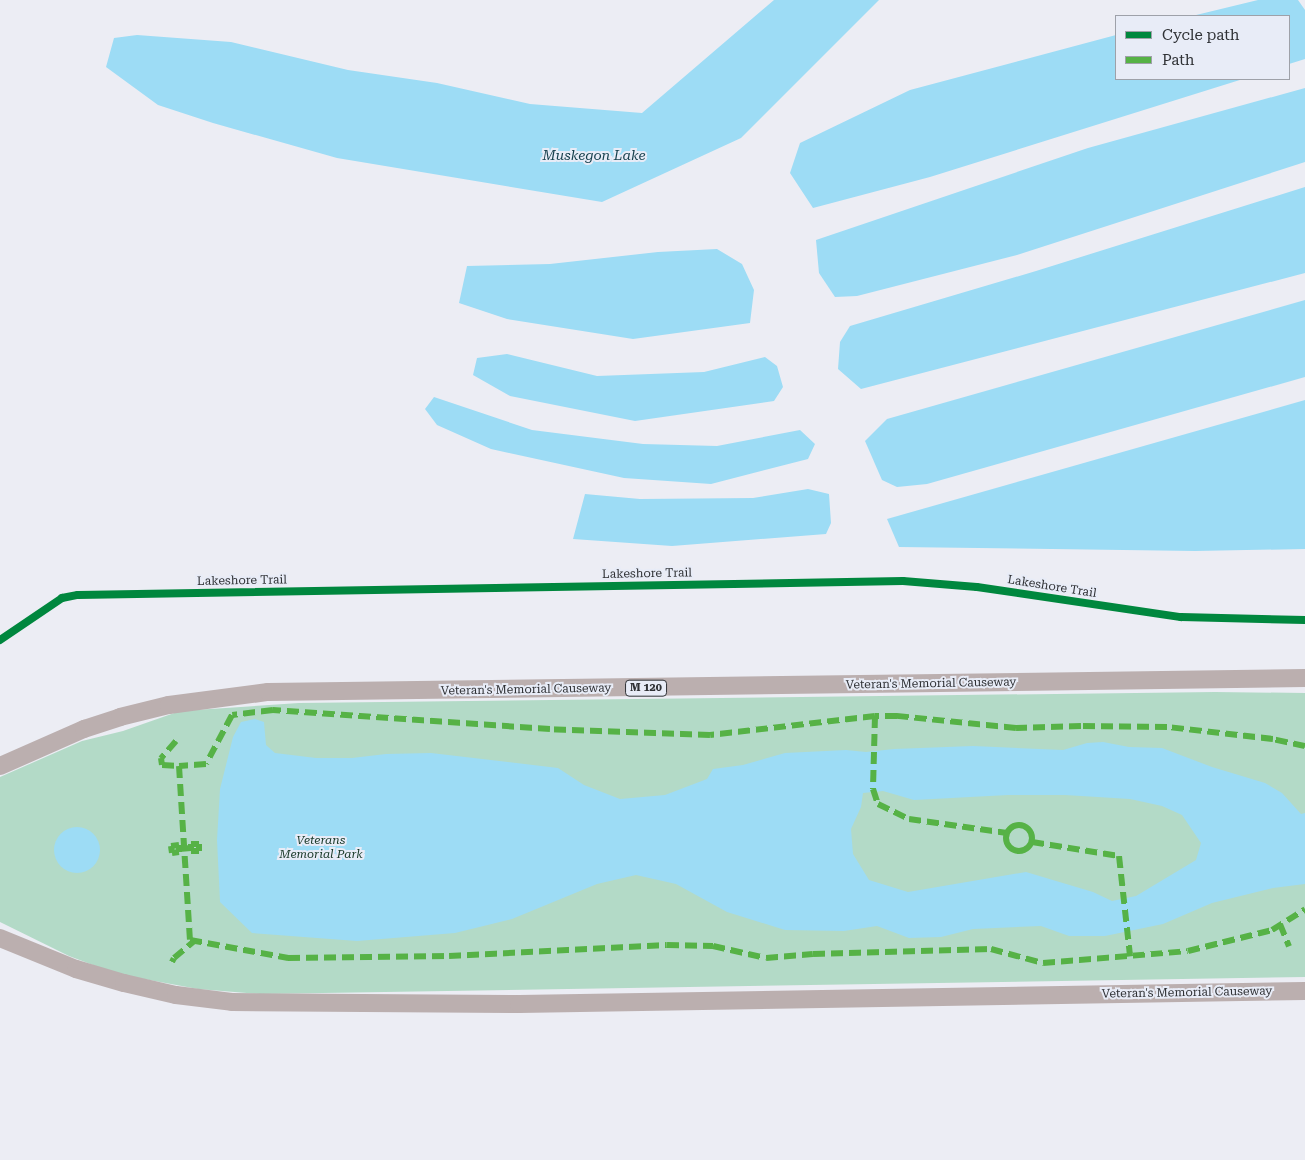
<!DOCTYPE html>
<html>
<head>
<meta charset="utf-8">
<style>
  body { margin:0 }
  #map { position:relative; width:1305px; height:1160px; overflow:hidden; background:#ecedf4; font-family:"Roboto Serif",serif }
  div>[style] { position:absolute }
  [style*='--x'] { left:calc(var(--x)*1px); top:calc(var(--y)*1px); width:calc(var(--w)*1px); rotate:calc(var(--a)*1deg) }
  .green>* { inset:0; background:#b3dac7 }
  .water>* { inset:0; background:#9ddcf5 }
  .round { border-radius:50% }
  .primary>* { height:18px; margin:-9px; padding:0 9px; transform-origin:9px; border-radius:9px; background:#bbafaf }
  .quiet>* { height:6px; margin-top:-3px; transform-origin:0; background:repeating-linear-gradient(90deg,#56b246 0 12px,transparent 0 18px) }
  .quiet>.ring { margin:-3px; padding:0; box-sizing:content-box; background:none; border:6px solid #56b246; border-radius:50% }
  .cycleway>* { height:8px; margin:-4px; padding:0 4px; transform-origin:4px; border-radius:4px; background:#00873e }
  span { translate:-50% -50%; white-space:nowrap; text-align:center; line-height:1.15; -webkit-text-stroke:4px #e8ecf7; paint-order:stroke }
  .shield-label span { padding:1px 4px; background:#e8ecf7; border:1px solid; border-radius:4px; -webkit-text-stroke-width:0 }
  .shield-label { font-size:11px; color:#2f3135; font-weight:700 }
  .street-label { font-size:12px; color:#2f3135 }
  .park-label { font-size:12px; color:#163726; font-style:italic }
  .water-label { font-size:14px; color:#143e4b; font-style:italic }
  .legend { position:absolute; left:1115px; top:15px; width:175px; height:65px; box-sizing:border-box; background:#e8ecf7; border:1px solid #9ea1a9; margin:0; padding:6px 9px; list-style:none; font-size:15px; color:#2f3135 }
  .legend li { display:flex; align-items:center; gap:10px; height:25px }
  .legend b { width:25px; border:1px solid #9ea1a9 }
</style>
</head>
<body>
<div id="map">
  <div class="green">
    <div style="clip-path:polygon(1215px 692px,1305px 693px,1305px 977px,260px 994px,198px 989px,117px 974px,69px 956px,0 922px,0 777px,82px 741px,123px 731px,180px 711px,299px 703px)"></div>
  </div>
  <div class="water">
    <div style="clip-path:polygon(774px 0,879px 0,741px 138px,602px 202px,337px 158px,213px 123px,158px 105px,106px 67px,114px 38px,137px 35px,231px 42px,348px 70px,437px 83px,530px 104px,642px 113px)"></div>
    <div style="clip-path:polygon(1258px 0,1298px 0,1305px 10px,1305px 59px,1289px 64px,1289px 16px,1192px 16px)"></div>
    <div style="clip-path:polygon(1116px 35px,1116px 79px,1243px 79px,930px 177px,813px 208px,790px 173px,800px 143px,910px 90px)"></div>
    <div style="clip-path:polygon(1305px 88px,1305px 162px,1017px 255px,857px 296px,835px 297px,819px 273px,816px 240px,1088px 148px)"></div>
    <div style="clip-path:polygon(1305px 187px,1305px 273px,861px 389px,838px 369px,840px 342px,850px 326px,1036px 271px)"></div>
    <div style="clip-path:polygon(717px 249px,742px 264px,754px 290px,750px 323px,633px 339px,507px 319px,459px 303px,467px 266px,550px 264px,658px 252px)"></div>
    <div style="clip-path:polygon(1305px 300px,1305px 377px,927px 484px,897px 487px,882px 480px,865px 441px,887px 419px)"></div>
    <div style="clip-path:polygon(507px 354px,597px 376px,704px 372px,765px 357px,777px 366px,783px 387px,774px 401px,635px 421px,510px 396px,473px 375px,477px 358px)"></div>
    <div style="clip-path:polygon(434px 397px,532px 430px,643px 444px,717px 446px,800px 430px,815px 444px,808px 459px,711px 484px,624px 478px,491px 449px,437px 425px,425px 409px)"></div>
    <div style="clip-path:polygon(1305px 400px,1305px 549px,1195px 551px,899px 547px,887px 519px)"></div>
    <div style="clip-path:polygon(808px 489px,829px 494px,831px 523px,826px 534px,672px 546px,573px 539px,585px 494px,640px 499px,753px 498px)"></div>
    <div style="clip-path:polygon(evenodd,255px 719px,264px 722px,266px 745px,275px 753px,316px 758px,352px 758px,386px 754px,431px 753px,558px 768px,584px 785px,620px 799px,665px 795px,707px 779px,713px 769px,743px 765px,785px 753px,846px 750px,866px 752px,894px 749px,973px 746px,1063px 750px,1087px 743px,1103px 742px,1129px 747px,1162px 748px,1212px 767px,1265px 783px,1282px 793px,1301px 814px,1305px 813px,1305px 884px,1273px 888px,1212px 903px,1163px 924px,1105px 936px,1069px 936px,1041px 926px,973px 929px,941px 937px,909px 938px,877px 926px,844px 931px,785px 930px,727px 912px,676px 884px,636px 875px,597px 884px,512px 919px,455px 933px,357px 941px,252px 933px,220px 902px,217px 840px,220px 789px,233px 737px,241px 722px,255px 719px,883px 791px,914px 800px,1008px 795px,1065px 795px,1130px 799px,1162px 806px,1182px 815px,1201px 843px,1196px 860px,1136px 896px,1112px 901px,1093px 892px,1026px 872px,908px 892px,869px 880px,853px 854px,851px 829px,861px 807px,863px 793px,883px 791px)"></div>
    <div class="round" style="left:54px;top:827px;width:46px;height:46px"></div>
  </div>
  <div class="primary">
    <div style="--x:0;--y:766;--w:92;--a:-23.8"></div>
    <div style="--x:84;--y:729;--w:38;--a:-18"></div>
    <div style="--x:120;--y:717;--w:50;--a:-13.8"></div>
    <div style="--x:169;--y:705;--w:100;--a:-7.5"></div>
    <div style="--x:268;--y:692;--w:1037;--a:-0.77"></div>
    <div style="--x:0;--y:938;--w:82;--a:22.2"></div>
    <div style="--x:76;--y:969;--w:50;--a:16.3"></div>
    <div style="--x:124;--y:983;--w:53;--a:13"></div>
    <div style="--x:176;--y:995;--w:56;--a:7.1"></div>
    <div style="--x:232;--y:1002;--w:287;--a:0.4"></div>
    <div style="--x:519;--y:1004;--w:786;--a:-0.95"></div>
  </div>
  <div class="quiet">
    <div style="--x:875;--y:716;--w:73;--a:91.6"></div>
    <div style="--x:873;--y:789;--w:16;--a:72"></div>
    <div style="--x:878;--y:804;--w:34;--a:26"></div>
    <div style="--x:909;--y:819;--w:99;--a:8.1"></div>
    <div style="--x:176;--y:741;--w:23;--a:131"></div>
    <div style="--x:161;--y:758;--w:7;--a:82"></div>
    <div style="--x:162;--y:765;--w:17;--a:3"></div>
    <div style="--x:1305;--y:746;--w:33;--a:-168"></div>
    <div style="--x:1273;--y:739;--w:107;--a:-173.5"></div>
    <div style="--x:1167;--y:727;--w:86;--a:-179.3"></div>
    <div style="--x:1081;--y:726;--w:65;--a:178.2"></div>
    <div style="--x:1016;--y:728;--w:120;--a:-174.2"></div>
    <div style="--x:897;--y:716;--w:22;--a:180"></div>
    <div style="--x:875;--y:716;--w:166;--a:173.4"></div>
    <div style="--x:710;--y:735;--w:160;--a:-177.9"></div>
    <div style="--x:550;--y:729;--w:278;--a:-176.1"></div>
    <div style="--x:273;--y:710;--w:41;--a:173"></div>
    <div style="--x:232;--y:715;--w:55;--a:118"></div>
    <div style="--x:206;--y:764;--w:27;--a:176"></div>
    <div style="--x:179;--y:766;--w:174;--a:86.4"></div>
    <div style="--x:190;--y:940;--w:100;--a:10.4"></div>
    <div style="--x:288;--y:958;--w:161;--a:-0.7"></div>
    <div style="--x:449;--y:956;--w:218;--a:-2.9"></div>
    <div style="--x:667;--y:945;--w:46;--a:1.2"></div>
    <div style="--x:713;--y:946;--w:54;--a:12.8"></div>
    <div style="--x:766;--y:958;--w:47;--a:-4.9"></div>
    <div style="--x:813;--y:954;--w:178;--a:-1.6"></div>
    <div style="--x:991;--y:949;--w:54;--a:15.1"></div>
    <div style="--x:1043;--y:963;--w:145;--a:-4.7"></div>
    <div style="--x:1188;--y:951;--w:87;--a:-14"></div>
    <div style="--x:1272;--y:930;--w:39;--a:-32"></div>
    <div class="ring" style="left:1006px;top:825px;width:20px;height:20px"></div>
    <div style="--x:1032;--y:842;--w:88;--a:9.1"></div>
    <div style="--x:1119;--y:856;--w:101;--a:83.7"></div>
    <div style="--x:179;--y:849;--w:4;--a:-90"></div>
    <div style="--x:179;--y:845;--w:8;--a:173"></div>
    <div style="--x:171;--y:846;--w:7;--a:82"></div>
    <div style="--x:172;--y:853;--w:7;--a:-8"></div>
    <div style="--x:179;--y:852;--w:3;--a:-90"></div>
    <div style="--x:179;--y:849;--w:12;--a:-5"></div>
    <div style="--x:191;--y:848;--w:3;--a:90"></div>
    <div style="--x:191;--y:851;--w:8;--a:0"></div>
    <div style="--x:199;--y:851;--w:7;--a:-90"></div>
    <div style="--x:199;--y:844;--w:8;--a:180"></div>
    <div style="--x:191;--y:844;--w:4;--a:90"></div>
    <div style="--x:1280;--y:924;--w:24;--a:68"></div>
    <div style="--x:172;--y:962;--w:4;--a:-63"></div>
    <div style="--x:174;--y:958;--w:26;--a:-40"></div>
  </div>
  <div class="cycleway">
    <div style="--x:0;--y:640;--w:75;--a:-34.1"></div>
    <div style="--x:62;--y:598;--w:16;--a:-11"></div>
    <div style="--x:78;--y:595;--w:825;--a:-0.97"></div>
    <div style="--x:903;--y:581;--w:74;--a:4.6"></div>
    <div style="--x:977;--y:587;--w:206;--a:8.4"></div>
    <div style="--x:1181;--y:617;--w:124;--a:1.4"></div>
  </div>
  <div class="shield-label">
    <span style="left:646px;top:688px">M 120</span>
  </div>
  <div class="street-label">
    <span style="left:647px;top:574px;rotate:-1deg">Lakeshore Trail</span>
    <span style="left:242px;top:581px;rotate:-1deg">Lakeshore Trail</span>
    <span style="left:1052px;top:587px;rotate:9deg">Lakeshore Trail</span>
    <span style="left:931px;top:684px;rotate:-1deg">Veteran's Memorial Causeway</span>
    <span style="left:526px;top:690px;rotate:-1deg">Veteran's Memorial Causeway</span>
    <span style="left:1187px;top:993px;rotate:-1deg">Veteran's Memorial Causeway</span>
  </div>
  <div class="park-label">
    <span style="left:321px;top:848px">Veterans<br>Memorial Park</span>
  </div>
  <div class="water-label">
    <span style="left:594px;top:155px">Muskegon Lake</span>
  </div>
  <ul class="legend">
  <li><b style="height:6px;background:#00873e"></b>Cycle path</li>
  <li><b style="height:6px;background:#56b246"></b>Path</li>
  </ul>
</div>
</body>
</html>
